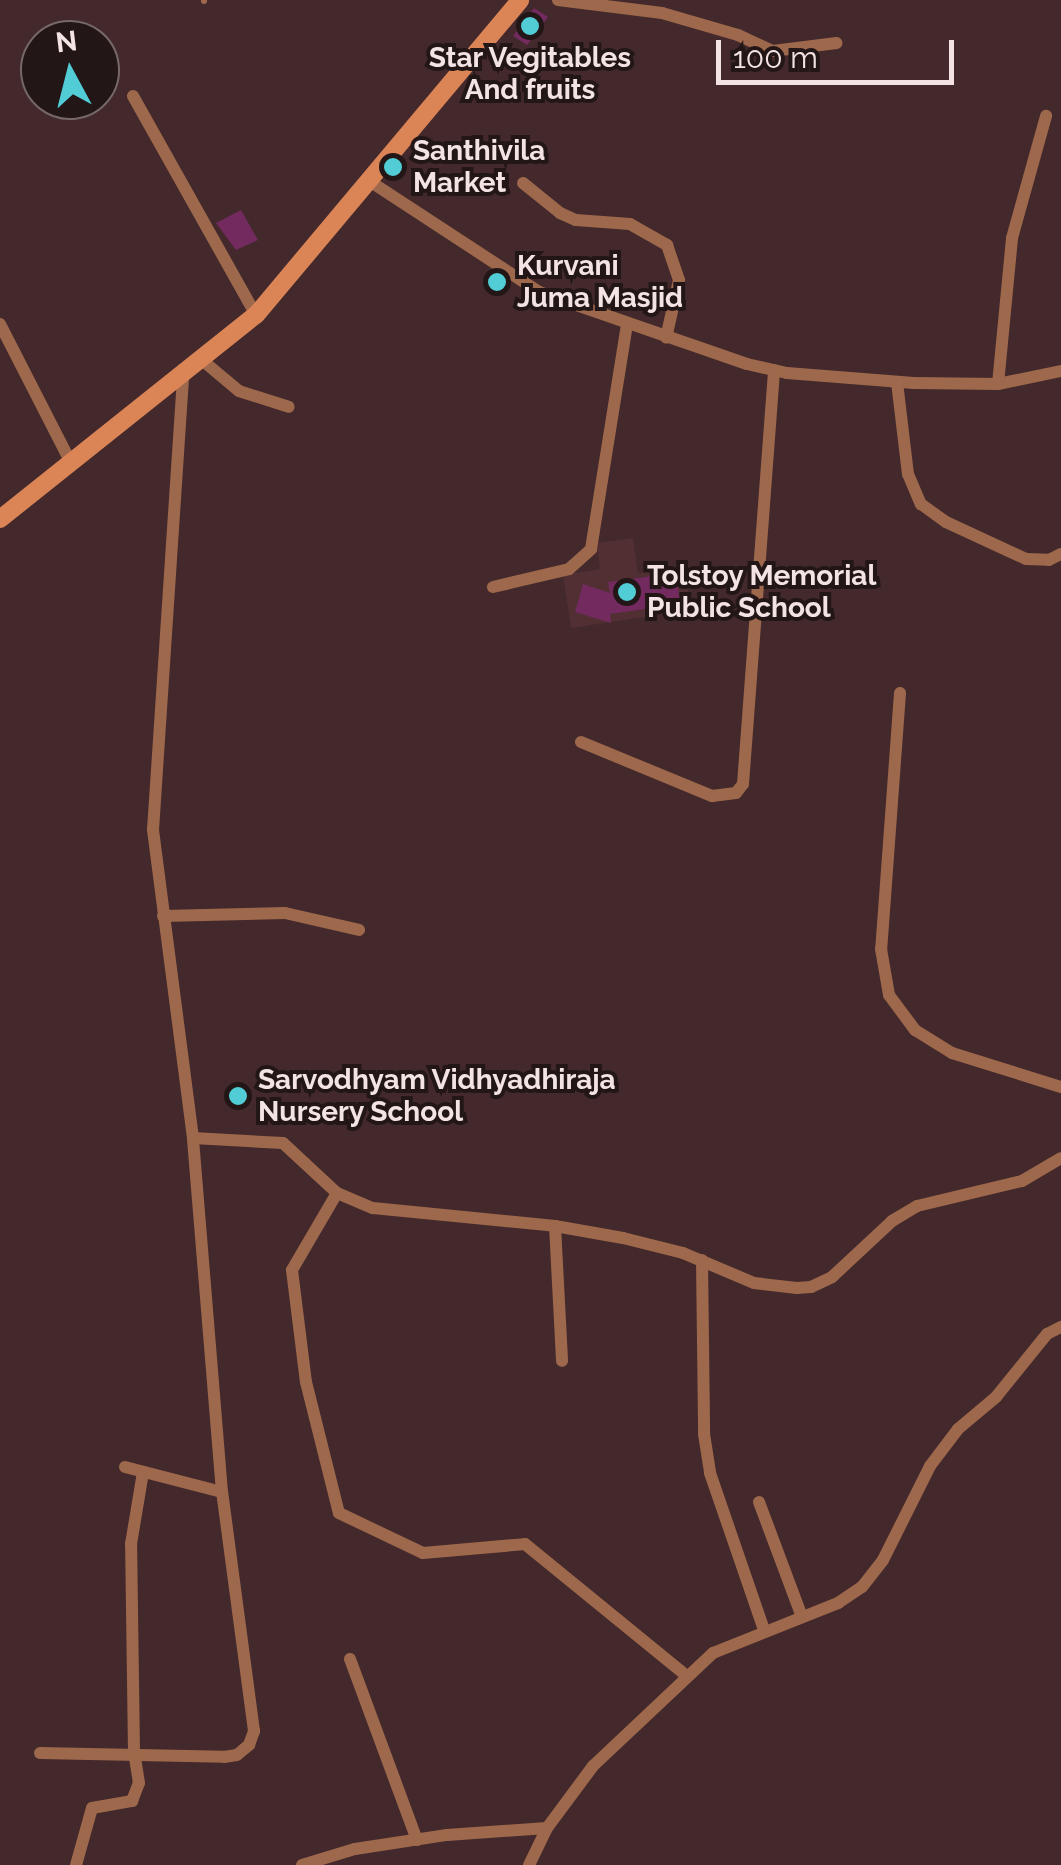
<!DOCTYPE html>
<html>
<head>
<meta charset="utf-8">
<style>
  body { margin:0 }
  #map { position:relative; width:1061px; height:1865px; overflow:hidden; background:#43292b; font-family:Raleway,sans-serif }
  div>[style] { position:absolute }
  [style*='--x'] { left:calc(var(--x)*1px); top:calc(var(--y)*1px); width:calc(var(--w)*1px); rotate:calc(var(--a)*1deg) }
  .built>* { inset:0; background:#512f33 }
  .building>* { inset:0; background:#722a5f }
  .lane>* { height:6px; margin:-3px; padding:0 3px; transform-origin:3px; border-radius:3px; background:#9e684c }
  .street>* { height:12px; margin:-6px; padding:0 6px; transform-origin:6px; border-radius:6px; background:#9e684c }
  .secondary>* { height:18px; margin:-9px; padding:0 9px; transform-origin:9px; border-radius:9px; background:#db8557 }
  .dots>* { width:28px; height:28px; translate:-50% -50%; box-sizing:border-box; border:5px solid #221617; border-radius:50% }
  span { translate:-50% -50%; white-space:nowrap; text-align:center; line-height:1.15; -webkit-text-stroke:8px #221617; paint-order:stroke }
  .poi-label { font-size:28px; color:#f4e3e4; font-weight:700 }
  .left { translate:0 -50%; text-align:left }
  .north { position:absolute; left:20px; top:20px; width:100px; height:100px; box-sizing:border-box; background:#221617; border:2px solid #766869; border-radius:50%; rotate:353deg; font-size:28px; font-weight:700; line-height:40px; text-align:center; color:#f4e3e4 }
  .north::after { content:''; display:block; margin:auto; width:35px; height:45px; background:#52ccd5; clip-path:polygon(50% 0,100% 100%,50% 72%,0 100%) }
  .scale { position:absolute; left:716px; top:40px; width:238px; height:45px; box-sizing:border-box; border:5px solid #f4e3e4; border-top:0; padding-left:12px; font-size:30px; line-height:35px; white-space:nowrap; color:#f4e3e4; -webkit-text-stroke:8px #221617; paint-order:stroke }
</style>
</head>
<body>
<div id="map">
  <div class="built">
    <div style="clip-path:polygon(633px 538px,638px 573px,684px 566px,691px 610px,571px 628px,563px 575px,600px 569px,597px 543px)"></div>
  </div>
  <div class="building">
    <div style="clip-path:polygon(534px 8px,548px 17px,527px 45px,513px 36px)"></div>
    <div style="clip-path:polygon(241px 210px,258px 240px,236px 250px,216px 223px)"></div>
    <div style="clip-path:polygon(676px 573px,680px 604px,610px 614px,611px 623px,575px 612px,583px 584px,610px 593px,608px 582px)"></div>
  </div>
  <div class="lane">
    <div style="--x:204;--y:0;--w:1;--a:90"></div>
  </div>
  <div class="street">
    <div style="--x:558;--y:0;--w:105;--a:7.1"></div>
    <div style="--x:662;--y:13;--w:79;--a:16.1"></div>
    <div style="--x:738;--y:35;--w:38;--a:25"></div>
    <div style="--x:773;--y:51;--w:64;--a:-7.2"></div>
    <div style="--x:133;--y:96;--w:251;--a:60.7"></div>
    <div style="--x:371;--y:182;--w:201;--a:33.2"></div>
    <div style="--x:539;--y:292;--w:220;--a:19.1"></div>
    <div style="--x:747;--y:364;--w:41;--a:12.7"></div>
    <div style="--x:787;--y:373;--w:127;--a:4.5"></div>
    <div style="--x:914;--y:383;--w:84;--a:0.7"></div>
    <div style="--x:998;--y:384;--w:64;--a:-11.7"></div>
    <div style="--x:523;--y:183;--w:48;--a:39"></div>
    <div style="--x:560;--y:213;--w:17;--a:24"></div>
    <div style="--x:576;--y:220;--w:54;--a:4.2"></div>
    <div style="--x:630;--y:224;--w:43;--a:29.6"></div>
    <div style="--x:667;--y:245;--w:37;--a:71"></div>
    <div style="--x:679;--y:280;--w:59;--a:102.6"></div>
    <div style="--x:0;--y:324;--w:158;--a:62.9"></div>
    <div style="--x:202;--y:360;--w:48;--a:40"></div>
    <div style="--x:239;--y:391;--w:52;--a:17.7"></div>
    <div style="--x:897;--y:382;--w:93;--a:83.2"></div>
    <div style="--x:908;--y:474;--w:33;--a:67"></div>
    <div style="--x:921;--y:504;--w:31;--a:36"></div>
    <div style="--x:946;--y:522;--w:88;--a:24.8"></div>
    <div style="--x:1026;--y:559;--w:23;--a:2"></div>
    <div style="--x:1049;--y:560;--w:13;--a:-27"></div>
    <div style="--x:998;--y:384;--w:147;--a:-84.5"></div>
    <div style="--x:1012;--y:238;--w:127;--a:-74.4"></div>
    <div style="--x:493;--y:587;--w:78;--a:-13.3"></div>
    <div style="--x:569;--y:569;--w:30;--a:-42"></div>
    <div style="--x:591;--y:549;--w:227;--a:-80.9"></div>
    <div style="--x:900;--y:693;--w:257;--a:94.2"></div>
    <div style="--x:881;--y:949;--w:47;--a:80.1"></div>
    <div style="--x:889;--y:995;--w:44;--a:53.4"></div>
    <div style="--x:915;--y:1030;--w:44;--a:31.9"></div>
    <div style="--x:952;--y:1053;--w:114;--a:17.3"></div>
    <div style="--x:581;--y:742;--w:142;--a:22.4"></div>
    <div style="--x:712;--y:796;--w:24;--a:-7"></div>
    <div style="--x:736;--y:793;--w:11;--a:-52"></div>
    <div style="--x:743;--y:784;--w:415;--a:-85.7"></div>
    <div style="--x:163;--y:916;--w:122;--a:-1.4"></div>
    <div style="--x:285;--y:913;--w:76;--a:12.9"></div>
    <div style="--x:193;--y:1138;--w:90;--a:3.2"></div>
    <div style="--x:283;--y:1143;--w:74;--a:42.8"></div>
    <div style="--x:337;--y:1193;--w:39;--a:23"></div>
    <div style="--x:373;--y:1208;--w:183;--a:5.6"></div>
    <div style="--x:555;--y:1226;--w:69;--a:10"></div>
    <div style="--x:623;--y:1238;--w:62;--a:14"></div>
    <div style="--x:683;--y:1253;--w:77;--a:22.9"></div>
    <div style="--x:754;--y:1283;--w:43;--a:6.6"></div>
    <div style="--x:797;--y:1288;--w:14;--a:-4"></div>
    <div style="--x:811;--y:1287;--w:23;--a:-25"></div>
    <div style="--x:832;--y:1277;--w:82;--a:-43"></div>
    <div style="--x:892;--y:1221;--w:29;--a:-31"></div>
    <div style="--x:917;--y:1206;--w:108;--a:-13.4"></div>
    <div style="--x:1022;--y:1181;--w:45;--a:-30.5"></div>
    <div style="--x:337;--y:1193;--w:89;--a:120.3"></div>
    <div style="--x:292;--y:1270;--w:113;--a:82.9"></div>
    <div style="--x:306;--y:1382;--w:135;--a:75.9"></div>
    <div style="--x:339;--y:1513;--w:93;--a:25.5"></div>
    <div style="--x:423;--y:1553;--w:102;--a:-5"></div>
    <div style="--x:525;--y:1544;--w:209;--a:39.2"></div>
    <div style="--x:555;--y:1226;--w:135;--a:87"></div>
    <div style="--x:702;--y:1260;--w:174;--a:89.3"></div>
    <div style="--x:704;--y:1434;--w:39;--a:81"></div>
    <div style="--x:710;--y:1473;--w:166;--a:71"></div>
    <div style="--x:125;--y:1467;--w:100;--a:14.5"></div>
    <div style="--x:759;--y:1502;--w:123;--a:69.5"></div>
    <div style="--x:350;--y:1659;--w:193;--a:69.7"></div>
    <div style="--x:40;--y:1753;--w:184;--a:1.2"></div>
    <div style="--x:224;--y:1757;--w:13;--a:-9"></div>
    <div style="--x:237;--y:1755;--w:16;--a:-40"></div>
    <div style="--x:249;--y:1745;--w:15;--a:-70"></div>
    <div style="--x:254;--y:1731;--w:241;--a:-97.6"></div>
    <div style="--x:222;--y:1492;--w:355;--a:-94.7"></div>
    <div style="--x:193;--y:1138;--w:311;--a:-97.4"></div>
    <div style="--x:153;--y:830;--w:455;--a:-86.2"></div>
    <div style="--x:76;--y:1865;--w:59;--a:-74.3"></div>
    <div style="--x:92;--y:1808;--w:41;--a:-9.9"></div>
    <div style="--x:132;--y:1801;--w:19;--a:-69"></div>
    <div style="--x:139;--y:1783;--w:31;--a:-99"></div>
    <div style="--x:134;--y:1752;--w:208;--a:-90.8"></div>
    <div style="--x:131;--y:1544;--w:73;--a:-80.5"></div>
    <div style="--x:302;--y:1865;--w:55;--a:-16.8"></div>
    <div style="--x:355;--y:1849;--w:93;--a:-8.7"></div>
    <div style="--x:447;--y:1835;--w:100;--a:-4"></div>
    <div style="--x:547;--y:1828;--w:77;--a:-53.4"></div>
    <div style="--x:593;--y:1766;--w:165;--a:-43.3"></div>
    <div style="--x:713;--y:1653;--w:135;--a:-21.8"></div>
    <div style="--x:838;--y:1603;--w:29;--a:-34"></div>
    <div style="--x:862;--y:1587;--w:34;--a:-52"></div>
    <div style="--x:883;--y:1560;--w:105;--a:-63.4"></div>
    <div style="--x:930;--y:1466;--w:46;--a:-52.9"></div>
    <div style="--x:958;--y:1429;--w:50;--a:-40.1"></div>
    <div style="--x:996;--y:1397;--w:81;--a:-51"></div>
    <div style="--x:1047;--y:1334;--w:16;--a:-27"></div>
    <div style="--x:529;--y:1865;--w:41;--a:-64.1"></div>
  </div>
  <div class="secondary">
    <div style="--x:0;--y:519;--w:327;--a:-38.6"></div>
    <div style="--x:256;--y:315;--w:411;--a:-50"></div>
  </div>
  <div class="dots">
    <div style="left:530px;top:26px;background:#52ccd5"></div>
    <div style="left:393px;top:167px;background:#52ccd5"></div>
    <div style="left:497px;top:282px;background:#52ccd5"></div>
    <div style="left:627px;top:592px;background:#52ccd5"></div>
    <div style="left:238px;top:1096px;background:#52ccd5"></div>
  </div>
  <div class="poi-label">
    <span style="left:530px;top:74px">Star Vegitables<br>And fruits</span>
    <span class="left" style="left:413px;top:167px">Santhivila<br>Market</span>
    <span class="left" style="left:517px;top:282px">Kurvani<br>Juma Masjid</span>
    <span class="left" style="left:647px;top:592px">Tolstoy Memorial<br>Public School</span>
    <span class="left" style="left:258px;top:1096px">Sarvodhyam Vidhyadhiraja<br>Nursery School</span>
  </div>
  <div class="north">N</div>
  <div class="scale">100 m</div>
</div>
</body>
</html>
